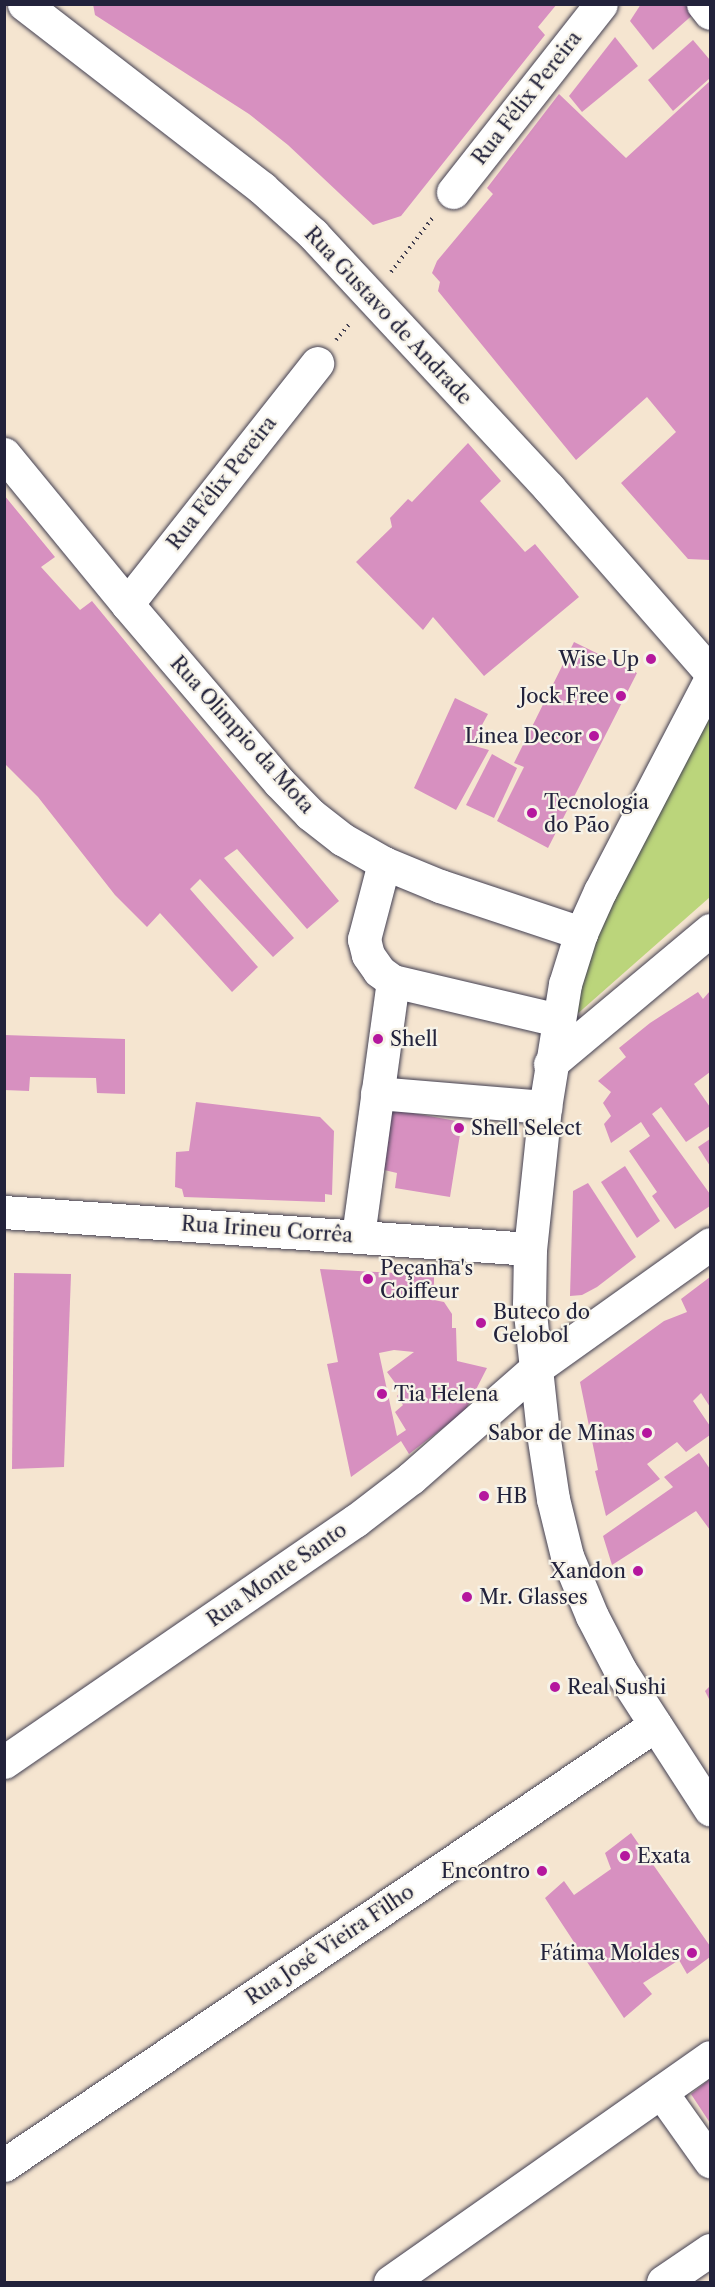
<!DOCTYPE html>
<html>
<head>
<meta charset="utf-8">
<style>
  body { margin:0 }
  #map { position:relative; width:715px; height:2287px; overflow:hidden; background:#f5e5d0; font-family:"Libre Caslon Text",serif }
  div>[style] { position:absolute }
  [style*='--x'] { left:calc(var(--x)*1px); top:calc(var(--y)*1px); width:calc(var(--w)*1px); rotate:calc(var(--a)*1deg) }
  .green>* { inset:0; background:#bbd57b }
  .building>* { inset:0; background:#d790c0 }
  .path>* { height:4px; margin-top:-2px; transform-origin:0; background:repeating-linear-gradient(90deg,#423f51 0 1.5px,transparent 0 6px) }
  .roads { filter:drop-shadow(0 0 2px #423f51) drop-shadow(0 0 2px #423f51) }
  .minor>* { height:33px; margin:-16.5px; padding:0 16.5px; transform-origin:16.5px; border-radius:16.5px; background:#fff }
  .dots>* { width:16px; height:16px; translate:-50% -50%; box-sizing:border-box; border:3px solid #f7f3e8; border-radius:50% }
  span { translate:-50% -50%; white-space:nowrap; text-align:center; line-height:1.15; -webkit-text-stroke:4.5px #f7f3e8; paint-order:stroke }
  .street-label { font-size:20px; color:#22223b }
  .poi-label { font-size:20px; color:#22223b }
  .right { translate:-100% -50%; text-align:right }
  .left { translate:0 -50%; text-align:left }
  .frame { position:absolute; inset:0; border:6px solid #22223b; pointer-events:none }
</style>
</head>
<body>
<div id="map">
  <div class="green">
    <div style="clip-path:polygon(710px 699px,710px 897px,575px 1016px,592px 939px)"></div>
  </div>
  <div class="building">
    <div style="clip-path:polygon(93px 4px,557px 4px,538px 27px,545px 35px,401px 216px,373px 225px,288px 145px,249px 114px,95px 15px)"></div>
    <div style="clip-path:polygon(641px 4px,693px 4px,697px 11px,653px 50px,630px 21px)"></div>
    <div style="clip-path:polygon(615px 37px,638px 66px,582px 112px,569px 96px)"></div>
    <div style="clip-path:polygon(693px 40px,710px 60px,710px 78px,673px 111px,648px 80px)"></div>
    <div style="clip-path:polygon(710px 81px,710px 560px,688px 559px,621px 483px,676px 432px,647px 397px,576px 460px,438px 291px,440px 282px,432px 273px,437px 261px,493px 194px,487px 188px,559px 94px,626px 158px)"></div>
    <div style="clip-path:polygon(468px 443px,501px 481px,480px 501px,525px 552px,535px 544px,579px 597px,484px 676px,433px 617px,423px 630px,356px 562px,392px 527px,390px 518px,408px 499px,412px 502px)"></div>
    <div style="clip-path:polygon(4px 495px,55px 557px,41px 567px,80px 610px,92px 601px,339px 901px,307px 929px,237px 849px,224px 858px,294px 938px,273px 957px,200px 879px,190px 889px,258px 967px,232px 992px,160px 913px,147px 927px,115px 895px,38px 797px,4px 763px)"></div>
    <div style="clip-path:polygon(574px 642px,637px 673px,548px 848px,497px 821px,524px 767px,514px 763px)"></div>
    <div style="clip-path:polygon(455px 698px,488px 714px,471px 745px,489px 750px,456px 810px,414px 788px)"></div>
    <div style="clip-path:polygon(492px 754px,517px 768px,494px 818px,466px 805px)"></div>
    <div style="clip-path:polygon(710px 991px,710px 1072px,694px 1084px,710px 1107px,710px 1126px,686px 1142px,661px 1107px,652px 1114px,710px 1194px,710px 1206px,675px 1229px,652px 1196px,657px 1192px,629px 1151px,650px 1136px,641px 1122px,611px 1143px,604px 1124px,611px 1116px,603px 1103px,611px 1092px,598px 1081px,626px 1057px,619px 1048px,650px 1023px,698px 992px,703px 999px)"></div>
    <div style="clip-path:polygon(4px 1035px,125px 1039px,125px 1094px,97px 1093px,96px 1078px,30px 1077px,29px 1091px,4px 1090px)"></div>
    <div style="clip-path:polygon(196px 1102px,320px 1117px,334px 1131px,332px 1195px,325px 1194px,325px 1202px,184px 1197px,182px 1189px,175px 1187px,176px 1152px,189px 1151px)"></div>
    <div style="clip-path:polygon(390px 1109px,462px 1122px,450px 1197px,395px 1188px,397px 1173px,380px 1169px)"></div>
    <div style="clip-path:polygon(710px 1139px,710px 1166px,698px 1147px)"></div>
    <div style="clip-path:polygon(625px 1166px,660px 1221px,637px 1238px,601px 1182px)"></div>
    <div style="clip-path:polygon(588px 1183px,636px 1257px,597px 1287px,582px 1295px,570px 1296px,573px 1191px)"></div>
    <div style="clip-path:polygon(evenodd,320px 1269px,434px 1275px,434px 1300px,444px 1302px,452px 1314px,452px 1328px,456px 1328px,457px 1361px,487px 1368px,465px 1411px,409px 1454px,401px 1441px,351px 1477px,327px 1364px,338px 1362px,320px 1269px,394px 1350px,414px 1352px,387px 1372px,401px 1391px,397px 1396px,403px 1405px,395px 1412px,406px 1430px,397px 1436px,379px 1353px,394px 1350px)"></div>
    <div style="clip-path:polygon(14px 1273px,71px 1274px,64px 1467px,12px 1469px)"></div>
    <div style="clip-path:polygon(710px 1277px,710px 1407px,701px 1393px,693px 1401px,710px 1426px,710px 1435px,686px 1452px,677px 1442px,647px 1464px,660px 1479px,606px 1516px,595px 1471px,598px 1470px,580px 1382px,664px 1321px,687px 1312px,681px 1299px)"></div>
    <div style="clip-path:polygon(699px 1453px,710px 1469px,710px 1530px,696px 1511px,612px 1565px,603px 1536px,673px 1487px,664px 1477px)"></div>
    <div style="clip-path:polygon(710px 1686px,710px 1701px,705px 1691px)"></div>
    <div style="clip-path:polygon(631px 1833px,710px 1946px,710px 1957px,687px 1974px,679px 1960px,643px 1983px,652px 1994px,624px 2018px,545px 1898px,564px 1881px,574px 1895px,611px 1869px,605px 1853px)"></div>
    <div style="clip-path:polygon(710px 2079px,710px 2123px,691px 2094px)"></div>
  </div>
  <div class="path">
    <div style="--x:391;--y:272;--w:71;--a:-52.5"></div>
    <div style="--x:336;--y:340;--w:23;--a:-50"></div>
  </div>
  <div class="roads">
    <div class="minor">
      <div style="--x:24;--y:4;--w:301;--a:37.7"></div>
      <div style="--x:262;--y:188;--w:69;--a:42"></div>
      <div style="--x:313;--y:234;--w:347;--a:47.1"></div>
      <div style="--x:549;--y:488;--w:244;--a:48.8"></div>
      <div style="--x:703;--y:4;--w:11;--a:52"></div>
      <div style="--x:453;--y:192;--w:239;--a:-51.8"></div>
      <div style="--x:4;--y:454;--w:194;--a:50.6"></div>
      <div style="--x:127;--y:604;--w:234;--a:49.5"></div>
      <div style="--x:279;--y:782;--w:45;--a:45.9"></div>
      <div style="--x:310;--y:814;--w:41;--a:38"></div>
      <div style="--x:342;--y:839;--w:48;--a:29.7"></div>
      <div style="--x:384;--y:863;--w:61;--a:22.3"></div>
      <div style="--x:440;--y:886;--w:149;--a:18.4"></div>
      <div style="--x:127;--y:604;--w:307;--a:-51.7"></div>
      <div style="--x:710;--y:680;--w:238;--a:117.5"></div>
      <div style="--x:600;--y:891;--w:46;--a:114.3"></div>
      <div style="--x:581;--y:933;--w:53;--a:107.4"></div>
      <div style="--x:565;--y:984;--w:125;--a:99.2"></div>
      <div style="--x:545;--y:1107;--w:143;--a:96"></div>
      <div style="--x:530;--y:1249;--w:55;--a:91"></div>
      <div style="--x:529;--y:1304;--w:130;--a:83.8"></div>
      <div style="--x:543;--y:1433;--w:67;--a:81.4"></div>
      <div style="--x:553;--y:1499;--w:59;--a:76.2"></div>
      <div style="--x:567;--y:1556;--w:65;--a:67.4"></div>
      <div style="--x:592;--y:1616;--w:61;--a:62.6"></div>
      <div style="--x:620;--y:1670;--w:166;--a:57.1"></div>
      <div style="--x:384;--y:863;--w:79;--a:104.7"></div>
      <div style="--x:364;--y:939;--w:16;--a:76"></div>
      <div style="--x:368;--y:955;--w:19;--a:55"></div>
      <div style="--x:379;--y:971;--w:17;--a:36"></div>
      <div style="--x:393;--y:981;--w:170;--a:13.3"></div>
      <div style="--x:550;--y:1064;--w:209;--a:-39.9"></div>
      <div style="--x:377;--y:1093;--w:169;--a:4.8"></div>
      <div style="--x:4;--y:1212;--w:527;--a:4.02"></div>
      <div style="--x:358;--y:1236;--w:257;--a:-82.2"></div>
      <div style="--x:4;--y:1762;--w:426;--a:-34.5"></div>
      <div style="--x:355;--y:1521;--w:71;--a:-37.5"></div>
      <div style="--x:411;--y:1478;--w:165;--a:-41.3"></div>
      <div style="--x:535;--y:1369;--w:215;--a:-35.5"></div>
      <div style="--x:661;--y:2092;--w:85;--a:54.6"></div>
      <div style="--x:4;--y:2165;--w:786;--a:-34.05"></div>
      <div style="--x:390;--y:2282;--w:391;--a:-35.1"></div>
      <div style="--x:663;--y:2282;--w:57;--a:-34.2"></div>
    </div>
  </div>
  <div class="dots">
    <div style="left:651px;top:659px;background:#b5179e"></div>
    <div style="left:621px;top:696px;background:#b5179e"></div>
    <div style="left:594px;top:736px;background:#b5179e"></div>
    <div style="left:532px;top:813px;background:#b5179e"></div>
    <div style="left:378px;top:1039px;background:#b5179e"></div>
    <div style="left:459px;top:1128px;background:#b5179e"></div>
    <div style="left:368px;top:1279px;background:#b5179e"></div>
    <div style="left:481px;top:1323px;background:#b5179e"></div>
    <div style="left:382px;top:1394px;background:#b5179e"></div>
    <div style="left:647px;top:1433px;background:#b5179e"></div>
    <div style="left:484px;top:1496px;background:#b5179e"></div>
    <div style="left:638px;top:1571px;background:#b5179e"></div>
    <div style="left:467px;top:1597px;background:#b5179e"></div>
    <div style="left:555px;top:1687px;background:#b5179e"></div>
    <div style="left:625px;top:1856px;background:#b5179e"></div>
    <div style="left:542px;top:1871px;background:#b5179e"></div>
    <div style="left:692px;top:1953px;background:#b5179e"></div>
  </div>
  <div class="street-label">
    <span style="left:527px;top:98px;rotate:-52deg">Rua Félix Pereira</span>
    <span style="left:388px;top:316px;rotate:47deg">Rua Gustavo de Andrade</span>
    <span style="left:222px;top:483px;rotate:-52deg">Rua Félix Pereira</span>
    <span style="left:242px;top:735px;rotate:48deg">Rua Olimpio da Mota</span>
    <span style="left:267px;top:1230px;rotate:4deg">Rua Irineu Corrêa</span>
    <span style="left:277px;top:1575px;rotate:-35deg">Rua Monte Santo</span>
    <span style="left:330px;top:1945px;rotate:-34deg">Rua José Vieira Filho</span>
  </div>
  <div class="poi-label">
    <span class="right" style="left:639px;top:659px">Wise Up</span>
    <span class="right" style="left:609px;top:696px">Jock Free</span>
    <span class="right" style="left:582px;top:736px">Linea Decor</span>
    <span class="left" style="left:544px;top:814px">Tecnologia<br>do Pão</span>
    <span class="left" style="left:390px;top:1039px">Shell</span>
    <span class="left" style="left:471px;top:1128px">Shell Select</span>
    <span class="left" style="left:380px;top:1280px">Peçanha's<br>Coiffeur</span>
    <span class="left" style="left:493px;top:1324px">Buteco do<br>Gelobol</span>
    <span class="left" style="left:394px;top:1394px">Tia Helena</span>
    <span class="right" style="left:635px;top:1433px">Sabor de Minas</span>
    <span class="left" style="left:496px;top:1496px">HB</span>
    <span class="right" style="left:626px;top:1571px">Xandon</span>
    <span class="left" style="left:479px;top:1597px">Mr. Glasses</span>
    <span class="left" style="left:567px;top:1687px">Real Sushi</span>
    <span class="left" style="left:637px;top:1856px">Exata</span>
    <span class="right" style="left:530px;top:1871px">Encontro</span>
    <span class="right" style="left:680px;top:1953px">Fátima Moldes</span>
  </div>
  <div class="frame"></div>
</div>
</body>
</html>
